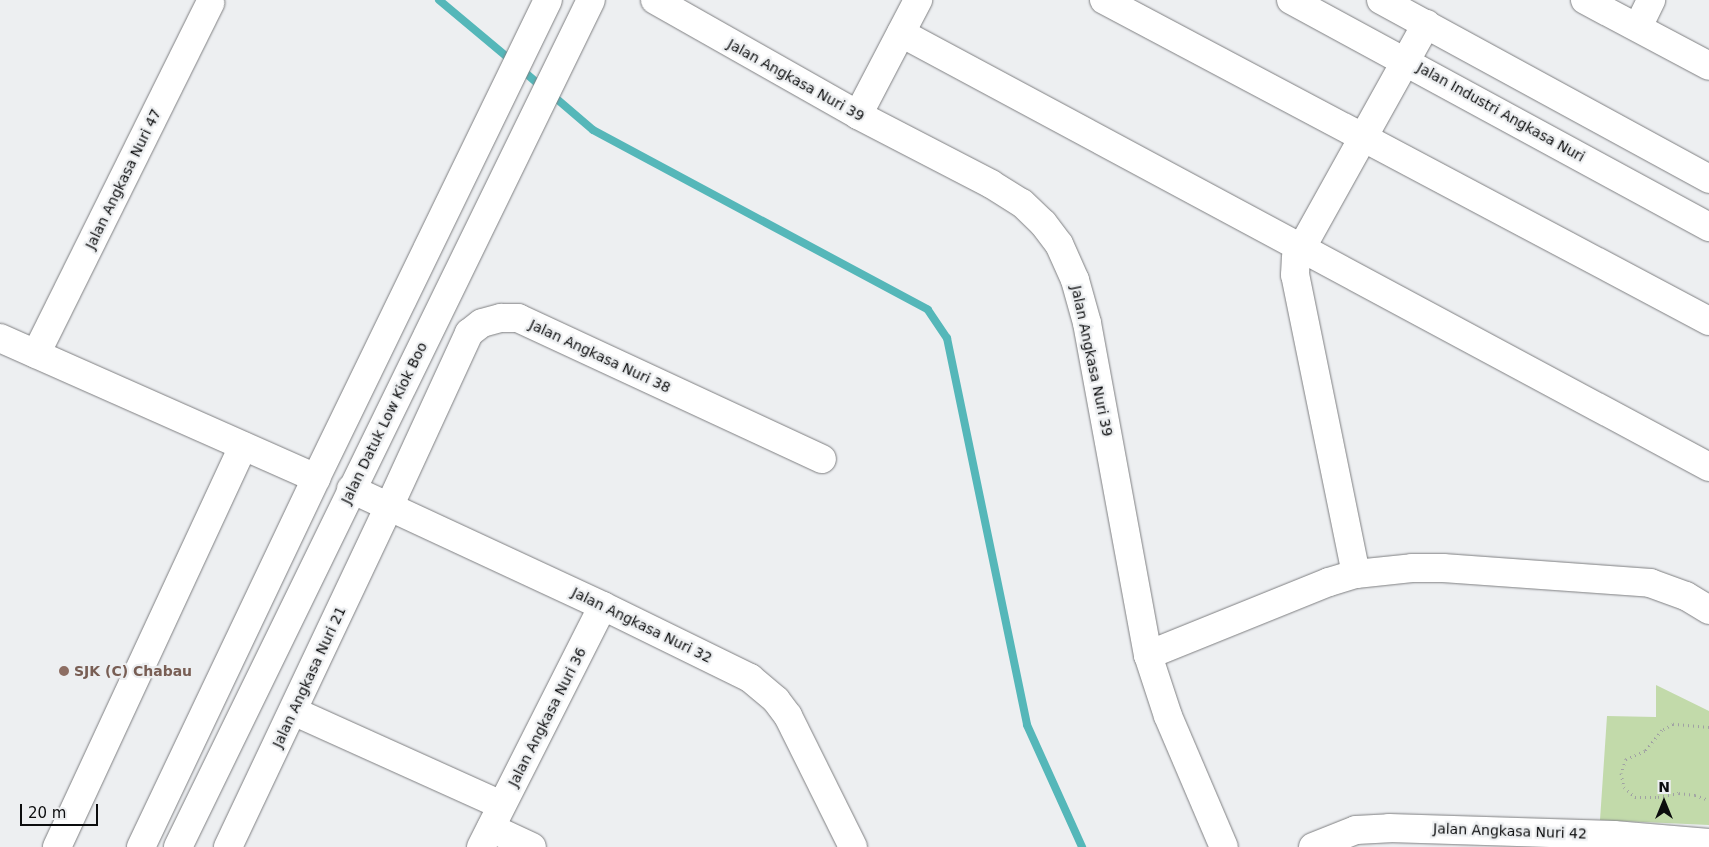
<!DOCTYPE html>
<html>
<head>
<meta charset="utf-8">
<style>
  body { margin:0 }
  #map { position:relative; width:1709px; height:847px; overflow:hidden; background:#edeff1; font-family:"DejaVu Sans",sans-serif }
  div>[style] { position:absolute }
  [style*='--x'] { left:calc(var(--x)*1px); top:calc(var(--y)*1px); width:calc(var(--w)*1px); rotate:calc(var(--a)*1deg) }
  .green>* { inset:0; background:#c2daaa }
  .stream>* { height:8px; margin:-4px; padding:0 4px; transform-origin:4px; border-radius:4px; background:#55b7b9 }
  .path>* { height:3px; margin-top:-1.5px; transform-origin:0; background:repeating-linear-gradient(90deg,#a0a1a3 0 1px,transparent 0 5px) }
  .roads { filter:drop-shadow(0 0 1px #7e7f81) drop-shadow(0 0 1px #7e7f81) }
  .minor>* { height:28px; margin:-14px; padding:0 14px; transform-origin:14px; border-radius:14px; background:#fff }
  .major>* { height:28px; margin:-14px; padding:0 14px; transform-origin:14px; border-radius:14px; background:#fff }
  .dots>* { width:14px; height:14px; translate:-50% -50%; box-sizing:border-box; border:2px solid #edeff1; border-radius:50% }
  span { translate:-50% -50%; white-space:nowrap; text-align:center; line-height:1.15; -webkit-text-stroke:4.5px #edeff1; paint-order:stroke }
  .street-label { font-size:14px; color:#0c0d0e }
  .education-label { font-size:14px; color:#785e54; font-weight:700 }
  .left { translate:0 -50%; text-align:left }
  .north { position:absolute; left:1639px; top:777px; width:50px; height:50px; -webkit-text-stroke:4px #edeff1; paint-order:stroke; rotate:0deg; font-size:14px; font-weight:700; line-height:20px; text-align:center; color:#0c0d0e }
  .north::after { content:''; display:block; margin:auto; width:18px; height:22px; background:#0c0d0e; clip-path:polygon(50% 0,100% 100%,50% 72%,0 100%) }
  .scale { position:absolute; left:20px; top:804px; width:78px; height:22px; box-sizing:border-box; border:2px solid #0c0d0e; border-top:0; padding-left:6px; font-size:15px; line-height:18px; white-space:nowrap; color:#0c0d0e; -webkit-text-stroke:4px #edeff1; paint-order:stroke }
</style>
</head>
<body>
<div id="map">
  <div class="green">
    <div style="clip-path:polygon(1656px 685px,1709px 711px,1709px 825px,1600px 820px,1607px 716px,1656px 717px)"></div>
  </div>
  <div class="stream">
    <div style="--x:439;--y:0;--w:95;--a:39.9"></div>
    <div style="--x:521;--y:69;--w:28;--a:41"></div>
    <div style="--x:551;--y:94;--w:55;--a:40.6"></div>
    <div style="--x:593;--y:130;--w:380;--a:28.2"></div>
    <div style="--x:928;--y:310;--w:34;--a:56"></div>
    <div style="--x:947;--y:338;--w:395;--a:78.3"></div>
    <div style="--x:1027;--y:725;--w:134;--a:65.7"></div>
  </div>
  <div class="path">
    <div style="--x:1709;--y:727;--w:36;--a:-175"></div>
    <div style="--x:1673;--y:724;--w:13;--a:151"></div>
    <div style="--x:1662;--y:730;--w:27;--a:129"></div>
    <div style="--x:1645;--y:751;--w:21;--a:157"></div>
    <div style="--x:1626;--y:759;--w:15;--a:110"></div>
    <div style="--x:1621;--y:773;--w:14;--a:78"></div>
    <div style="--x:1624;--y:787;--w:15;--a:42"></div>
    <div style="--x:1635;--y:797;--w:23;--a:0"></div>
    <div style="--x:1658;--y:797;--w:21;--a:-11"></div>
    <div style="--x:1679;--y:793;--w:16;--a:7"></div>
    <div style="--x:1695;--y:795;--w:15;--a:20"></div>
  </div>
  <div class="roads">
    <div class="minor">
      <div style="--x:655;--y:0;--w:233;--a:29.5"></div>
      <div style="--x:858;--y:115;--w:150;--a:27.4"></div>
      <div style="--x:991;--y:184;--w:36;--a:32"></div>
      <div style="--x:1022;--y:203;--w:29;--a:44"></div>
      <div style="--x:1043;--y:223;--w:26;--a:53"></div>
      <div style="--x:1059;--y:244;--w:39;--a:66"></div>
      <div style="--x:1075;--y:280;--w:45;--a:74.4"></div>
      <div style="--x:1087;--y:323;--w:338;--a:79.6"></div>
      <div style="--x:1148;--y:655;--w:64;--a:71.8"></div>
      <div style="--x:1168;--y:716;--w:142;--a:66.9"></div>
      <div style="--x:1104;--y:0;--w:685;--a:27.95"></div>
      <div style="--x:1585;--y:0;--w:140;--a:28"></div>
      <div style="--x:1638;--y:27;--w:30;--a:-64"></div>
      <div style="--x:901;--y:33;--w:917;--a:28.24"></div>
      <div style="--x:858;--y:115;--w:130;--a:-62.4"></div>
      <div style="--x:0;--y:338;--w:346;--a:23.9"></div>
      <div style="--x:36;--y:354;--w:392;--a:-63.6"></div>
      <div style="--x:351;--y:489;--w:278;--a:24.9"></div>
      <div style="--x:603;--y:606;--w:164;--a:26.1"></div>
      <div style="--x:750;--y:678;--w:34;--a:40"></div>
      <div style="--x:776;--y:700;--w:20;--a:53"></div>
      <div style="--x:788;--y:716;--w:146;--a:63.6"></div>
      <div style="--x:1356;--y:574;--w:305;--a:-101.5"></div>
      <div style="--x:1295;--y:275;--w:17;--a:-87"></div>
      <div style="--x:1296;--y:258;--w:268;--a:-60.9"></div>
      <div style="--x:1148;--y:655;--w:195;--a:-22"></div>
      <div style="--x:1329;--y:582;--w:28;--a:-17"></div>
      <div style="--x:1356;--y:574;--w:56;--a:-6.1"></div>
      <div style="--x:1412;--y:568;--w:31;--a:0"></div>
      <div style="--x:1443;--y:568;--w:208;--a:4.1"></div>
      <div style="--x:1650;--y:583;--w:38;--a:20"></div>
      <div style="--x:1686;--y:596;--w:27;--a:31"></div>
      <div style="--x:293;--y:711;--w:228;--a:24.3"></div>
      <div style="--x:491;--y:828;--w:45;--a:24.9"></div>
      <div style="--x:57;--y:847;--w:442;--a:-65.1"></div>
      <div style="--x:228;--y:847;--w:376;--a:-64.7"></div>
      <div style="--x:389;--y:507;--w:192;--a:-65.3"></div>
      <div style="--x:469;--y:333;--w:16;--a:-38"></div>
      <div style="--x:482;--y:323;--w:20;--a:-15"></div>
      <div style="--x:501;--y:318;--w:17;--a:0"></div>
      <div style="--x:518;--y:318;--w:335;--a:24.9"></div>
      <div style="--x:481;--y:847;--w:270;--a:-63.2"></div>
      <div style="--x:1313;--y:847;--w:46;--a:-21.6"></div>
      <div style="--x:1356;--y:830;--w:33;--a:-3"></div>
      <div style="--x:1389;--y:828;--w:225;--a:1.8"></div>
      <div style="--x:1614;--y:835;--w:95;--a:4.8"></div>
    </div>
    <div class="major">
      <div style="--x:1291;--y:0;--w:476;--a:28.5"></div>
      <div style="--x:1381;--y:0;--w:374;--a:28.6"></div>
      <div style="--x:141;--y:847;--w:408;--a:-64.6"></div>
      <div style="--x:316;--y:478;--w:531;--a:-64.11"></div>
      <div style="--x:178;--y:847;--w:942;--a:-64.01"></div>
    </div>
  </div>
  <div class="dots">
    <div style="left:64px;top:671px;background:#8d6e63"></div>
  </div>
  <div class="street-label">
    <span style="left:796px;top:80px;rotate:29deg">Jalan Angkasa Nuri 39</span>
    <span style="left:1501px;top:112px;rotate:29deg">Jalan Industri Angkasa Nuri</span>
    <span style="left:123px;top:179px;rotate:-64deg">Jalan Angkasa Nuri 47</span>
    <span style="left:600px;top:356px;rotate:25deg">Jalan Angkasa Nuri 38</span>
    <span style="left:1092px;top:361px;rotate:78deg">Jalan Angkasa Nuri 39</span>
    <span style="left:384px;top:423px;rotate:-64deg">Jalan Datuk Low Kiok Boo</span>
    <span style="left:642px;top:625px;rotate:26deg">Jalan Angkasa Nuri 32</span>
    <span style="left:309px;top:677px;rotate:-65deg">Jalan Angkasa Nuri 21</span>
    <span style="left:547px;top:717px;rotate:-63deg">Jalan Angkasa Nuri 36</span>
    <span style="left:1510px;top:831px;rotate:2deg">Jalan Angkasa Nuri 42</span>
  </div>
  <div class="education-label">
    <span class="left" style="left:74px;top:671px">SJK (C) Chabau</span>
  </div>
  <div class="north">N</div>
  <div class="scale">20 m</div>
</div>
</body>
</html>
